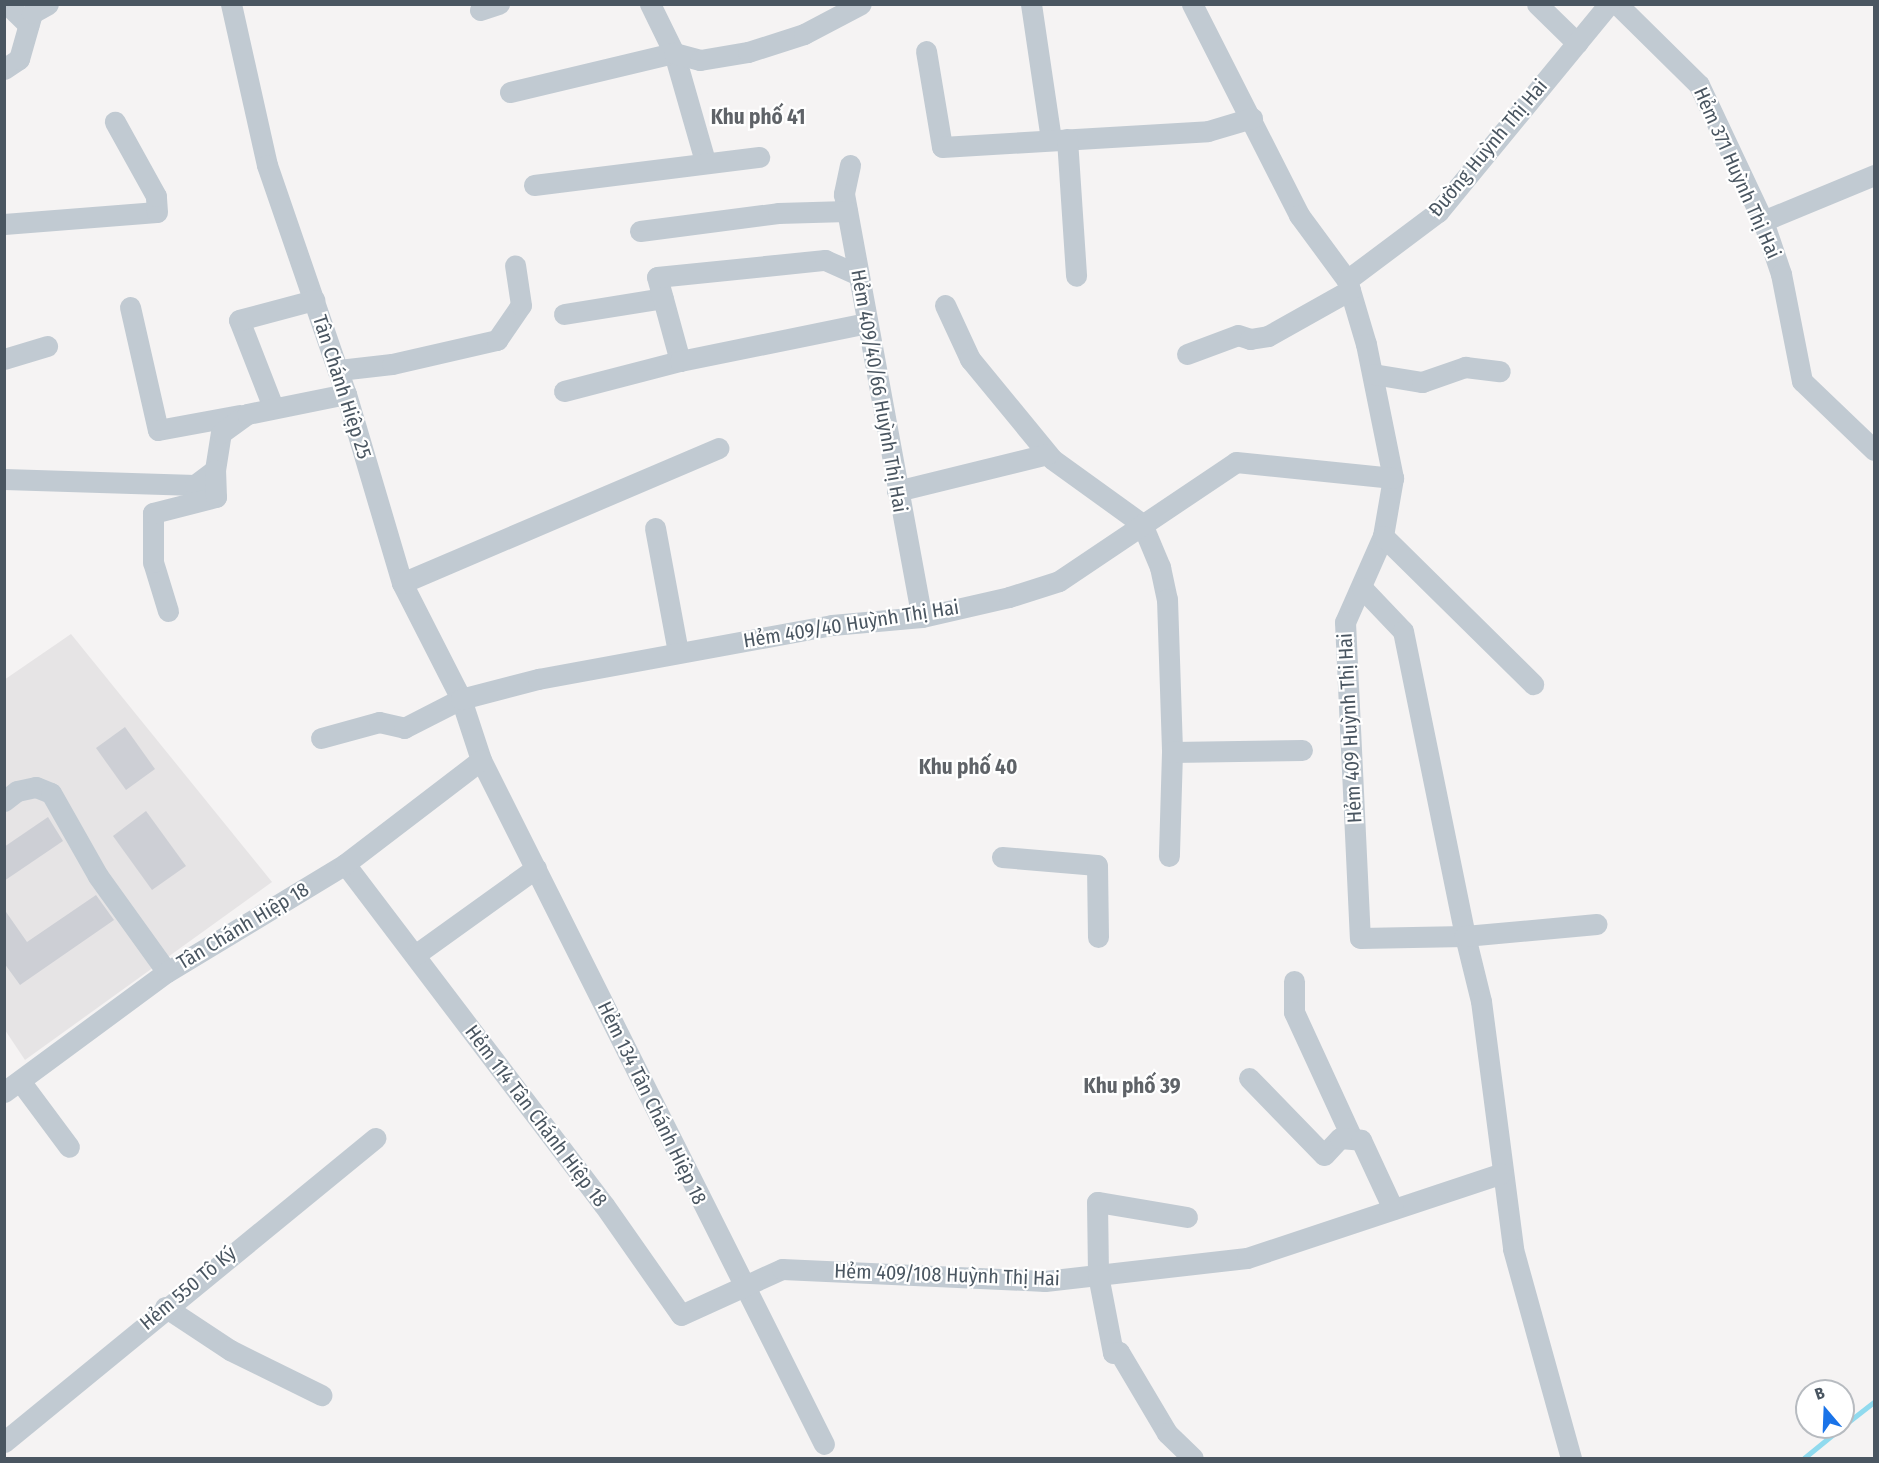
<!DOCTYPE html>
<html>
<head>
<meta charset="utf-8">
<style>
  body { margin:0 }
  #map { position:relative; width:1879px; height:1463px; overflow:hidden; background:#f5f3f3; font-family:"Fira Sans Condensed",sans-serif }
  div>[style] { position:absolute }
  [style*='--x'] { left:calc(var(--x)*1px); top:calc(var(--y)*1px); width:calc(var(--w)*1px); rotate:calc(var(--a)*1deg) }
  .education>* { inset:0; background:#e6e4e5 }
  .stream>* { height:5px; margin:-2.5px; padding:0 2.5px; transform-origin:2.5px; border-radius:2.5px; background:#90daee }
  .building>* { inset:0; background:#cdcfd5 }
  .minor>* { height:21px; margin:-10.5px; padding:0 10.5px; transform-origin:10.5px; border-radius:10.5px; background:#c1cad2 }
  span { translate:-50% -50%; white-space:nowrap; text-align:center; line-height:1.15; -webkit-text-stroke:4.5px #fff; paint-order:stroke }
  .street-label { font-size:20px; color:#4a5661 }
  .neighbourhood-label { font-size:21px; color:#5f6368; font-weight:700 }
  .frame { position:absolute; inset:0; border:6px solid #4a5661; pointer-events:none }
  .north { position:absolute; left:1795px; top:1379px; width:60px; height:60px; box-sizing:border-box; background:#fff; border:2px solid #b7bbc0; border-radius:50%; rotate:341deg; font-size:16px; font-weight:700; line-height:24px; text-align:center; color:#4a5661 }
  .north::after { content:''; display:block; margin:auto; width:21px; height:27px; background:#1a73e8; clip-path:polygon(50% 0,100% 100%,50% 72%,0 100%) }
</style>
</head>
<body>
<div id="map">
  <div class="education">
    <div style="clip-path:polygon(71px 634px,272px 882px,25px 1060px,5px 1030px,4px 680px)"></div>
  </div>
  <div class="stream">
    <div style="--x:1843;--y:1426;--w:39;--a:-38"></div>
    <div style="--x:1804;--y:1458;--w:49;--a:-39.2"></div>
  </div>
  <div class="building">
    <div style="clip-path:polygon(125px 727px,155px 769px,126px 790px,96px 748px)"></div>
    <div style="clip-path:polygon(146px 811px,186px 866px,152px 890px,113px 836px)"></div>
    <div style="clip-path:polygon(48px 817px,63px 841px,4px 881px,4px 847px)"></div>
    <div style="clip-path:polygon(96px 895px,114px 920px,20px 985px,4px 963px,4px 909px,27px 942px)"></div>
  </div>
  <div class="minor">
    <div style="--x:7;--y:4;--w:30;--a:44"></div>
    <div style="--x:231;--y:4;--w:165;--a:77.4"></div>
    <div style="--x:267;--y:165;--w:242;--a:71"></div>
    <div style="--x:346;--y:394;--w:197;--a:73.5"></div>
    <div style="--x:402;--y:583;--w:130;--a:63"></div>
    <div style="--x:461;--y:699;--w:64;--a:71.8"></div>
    <div style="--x:481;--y:760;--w:765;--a:63.37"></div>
    <div style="--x:650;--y:4;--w:55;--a:63.9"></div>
    <div style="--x:674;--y:53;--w:112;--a:74"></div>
    <div style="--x:1031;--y:4;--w:137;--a:81.6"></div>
    <div style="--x:1192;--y:4;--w:237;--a:63.1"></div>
    <div style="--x:1299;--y:215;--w:81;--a:53.6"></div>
    <div style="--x:1347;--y:280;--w:67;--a:73.5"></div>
    <div style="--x:1366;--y:344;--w:137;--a:78.6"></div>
    <div style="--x:1393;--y:478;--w:59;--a:99.8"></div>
    <div style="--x:1383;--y:536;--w:94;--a:113.8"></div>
    <div style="--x:1345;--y:622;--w:316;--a:87.3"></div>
    <div style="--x:1360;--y:938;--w:105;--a:-1.1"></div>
    <div style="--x:1465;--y:936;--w:67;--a:76.2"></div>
    <div style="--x:1481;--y:1001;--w:250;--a:82.6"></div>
    <div style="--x:1513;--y:1249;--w:217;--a:74.5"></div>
    <div style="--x:1537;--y:4;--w:56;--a:44.3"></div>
    <div style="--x:1617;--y:4;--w:115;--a:44.6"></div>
    <div style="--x:1699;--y:85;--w:150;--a:64.8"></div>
    <div style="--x:1763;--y:221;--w:56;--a:71.2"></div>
    <div style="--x:1781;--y:274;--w:109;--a:78.9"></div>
    <div style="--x:1802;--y:381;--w:100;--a:43.8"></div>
    <div style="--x:480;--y:10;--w:20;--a:-18"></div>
    <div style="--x:926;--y:51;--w:97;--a:80.5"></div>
    <div style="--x:942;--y:147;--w:266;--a:-3.4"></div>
    <div style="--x:1208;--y:131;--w:46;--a:-16.5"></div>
    <div style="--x:4;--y:69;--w:18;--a:-34"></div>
    <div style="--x:19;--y:59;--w:48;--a:-74.2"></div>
    <div style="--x:32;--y:13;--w:18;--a:-29"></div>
    <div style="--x:510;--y:92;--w:169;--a:-13.4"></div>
    <div style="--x:674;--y:53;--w:27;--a:15"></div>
    <div style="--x:700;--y:60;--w:49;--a:-9.5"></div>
    <div style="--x:748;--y:52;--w:59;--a:-17.8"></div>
    <div style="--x:804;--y:34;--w:64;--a:-27.8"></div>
    <div style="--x:1067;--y:139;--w:137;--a:86.2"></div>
    <div style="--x:850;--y:165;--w:30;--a:102"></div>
    <div style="--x:844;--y:194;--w:430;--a:79.6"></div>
    <div style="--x:534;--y:185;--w:227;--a:-7.1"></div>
    <div style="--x:1763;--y:221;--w:120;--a:-22.5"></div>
    <div style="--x:4;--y:224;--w:153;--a:-4.5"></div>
    <div style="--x:157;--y:212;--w:16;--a:-94"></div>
    <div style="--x:156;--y:196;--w:85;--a:-119"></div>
    <div style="--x:640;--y:231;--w:139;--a:-7.4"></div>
    <div style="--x:778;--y:213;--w:69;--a:-1.7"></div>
    <div style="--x:1347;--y:280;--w:114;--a:-36.8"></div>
    <div style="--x:1438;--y:212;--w:269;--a:-50.6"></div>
    <div style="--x:945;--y:305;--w:60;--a:65.2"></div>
    <div style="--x:970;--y:359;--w:129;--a:50.6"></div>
    <div style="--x:1052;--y:459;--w:111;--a:35.8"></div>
    <div style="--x:1142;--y:524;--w:47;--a:67.3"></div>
    <div style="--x:1160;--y:567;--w:33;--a:78"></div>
    <div style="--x:1167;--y:599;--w:153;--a:88.1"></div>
    <div style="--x:1172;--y:752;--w:104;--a:91.7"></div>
    <div style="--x:130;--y:307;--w:126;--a:77.2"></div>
    <div style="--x:158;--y:430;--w:83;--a:-10.4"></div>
    <div style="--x:564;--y:314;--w:100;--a:-9.2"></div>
    <div style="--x:1187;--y:354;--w:54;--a:-20.4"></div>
    <div style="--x:1238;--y:335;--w:13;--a:18"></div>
    <div style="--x:1250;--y:339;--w:18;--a:-9"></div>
    <div style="--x:1268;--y:336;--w:94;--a:-29.3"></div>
    <div style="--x:4;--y:359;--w:45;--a:-16.8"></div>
    <div style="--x:680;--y:361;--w:87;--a:-105.3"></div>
    <div style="--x:657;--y:277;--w:169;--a:-5.8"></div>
    <div style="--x:825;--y:260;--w:36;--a:24"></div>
    <div style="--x:339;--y:370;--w:53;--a:-6.5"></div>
    <div style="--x:392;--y:364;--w:108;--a:-12.9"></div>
    <div style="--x:497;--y:340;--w:42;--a:-55.6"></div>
    <div style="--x:521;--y:305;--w:40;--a:-98.5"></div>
    <div style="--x:1373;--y:374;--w:50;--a:9.3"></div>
    <div style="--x:1422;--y:382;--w:46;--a:-19.2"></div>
    <div style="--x:1465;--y:367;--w:35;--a:7"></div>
    <div style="--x:564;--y:391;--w:120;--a:-14.5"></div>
    <div style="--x:680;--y:361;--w:190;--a:-11.5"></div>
    <div style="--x:273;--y:407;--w:93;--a:-111.3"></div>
    <div style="--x:239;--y:320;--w:78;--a:-14.9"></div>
    <div style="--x:4;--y:479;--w:191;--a:1.8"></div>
    <div style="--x:195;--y:485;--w:25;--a:-37"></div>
    <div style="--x:215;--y:470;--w:37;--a:-81"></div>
    <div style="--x:221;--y:433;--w:32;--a:-36"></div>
    <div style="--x:247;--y:414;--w:101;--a:-11.4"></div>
    <div style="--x:897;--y:491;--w:155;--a:-13.8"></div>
    <div style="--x:655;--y:528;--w:126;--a:79.5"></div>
    <div style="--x:1383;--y:536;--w:211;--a:44.6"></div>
    <div style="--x:402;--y:583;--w:344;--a:-23.1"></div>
    <div style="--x:1362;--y:588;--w:59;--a:46.4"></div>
    <div style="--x:1403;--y:631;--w:311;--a:78.5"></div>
    <div style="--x:1465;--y:936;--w:132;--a:-5.2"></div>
    <div style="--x:168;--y:611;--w:51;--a:-107"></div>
    <div style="--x:153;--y:562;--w:49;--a:-90"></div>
    <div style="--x:153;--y:513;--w:65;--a:-14.3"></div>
    <div style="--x:216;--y:497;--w:27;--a:-92"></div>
    <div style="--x:321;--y:738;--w:60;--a:-15.4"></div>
    <div style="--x:379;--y:722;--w:26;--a:13"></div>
    <div style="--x:404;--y:728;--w:64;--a:-27"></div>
    <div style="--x:461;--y:699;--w:80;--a:-14.6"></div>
    <div style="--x:538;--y:679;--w:299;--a:-10.4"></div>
    <div style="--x:832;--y:625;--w:90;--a:-5.1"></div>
    <div style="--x:922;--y:617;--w:89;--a:-12.9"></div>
    <div style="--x:1009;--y:597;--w:52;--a:-17.7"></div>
    <div style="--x:1059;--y:581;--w:213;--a:-33.9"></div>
    <div style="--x:1236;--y:462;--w:158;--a:5.8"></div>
    <div style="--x:1172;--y:752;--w:130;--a:-0.9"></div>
    <div style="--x:4;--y:801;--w:16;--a:-38"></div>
    <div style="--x:17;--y:791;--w:19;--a:-12"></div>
    <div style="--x:36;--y:787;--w:16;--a:22"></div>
    <div style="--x:51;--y:793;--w:95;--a:60.5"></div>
    <div style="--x:98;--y:876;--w:118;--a:54.3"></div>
    <div style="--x:1002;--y:857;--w:95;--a:4.8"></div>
    <div style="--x:1097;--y:865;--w:72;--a:89.2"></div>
    <div style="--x:345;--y:864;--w:428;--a:52.8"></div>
    <div style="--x:604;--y:1205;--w:134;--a:55"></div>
    <div style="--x:681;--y:1315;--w:111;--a:-24.5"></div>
    <div style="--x:782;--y:1269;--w:263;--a:2.6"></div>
    <div style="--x:1045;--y:1281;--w:203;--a:-6.5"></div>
    <div style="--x:1247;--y:1258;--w:267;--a:-18.4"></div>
    <div style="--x:415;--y:955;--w:149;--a:-35.7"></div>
    <div style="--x:1294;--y:981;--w:31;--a:90"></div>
    <div style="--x:1294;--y:1012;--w:136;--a:65.3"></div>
    <div style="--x:1249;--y:1078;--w:107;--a:45.8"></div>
    <div style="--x:1324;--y:1155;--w:23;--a:-47"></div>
    <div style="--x:1340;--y:1138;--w:21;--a:5"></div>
    <div style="--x:1361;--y:1140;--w:76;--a:65.1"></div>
    <div style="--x:20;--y:1081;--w:82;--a:53.4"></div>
    <div style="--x:4;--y:1092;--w:202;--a:-36.4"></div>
    <div style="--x:167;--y:972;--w:208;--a:-31.2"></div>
    <div style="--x:345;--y:864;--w:171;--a:-37.4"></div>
    <div style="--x:1187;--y:1217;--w:91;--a:-170.5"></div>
    <div style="--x:1097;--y:1202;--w:73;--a:89.2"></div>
    <div style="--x:1098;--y:1275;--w:79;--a:79.1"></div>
    <div style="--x:1113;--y:1353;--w:6;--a:-9"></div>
    <div style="--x:1119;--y:1352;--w:94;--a:59.3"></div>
    <div style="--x:1167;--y:1433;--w:36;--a:44"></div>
    <div style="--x:165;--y:1307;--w:78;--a:33.5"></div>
    <div style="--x:230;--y:1350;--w:102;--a:26.3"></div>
    <div style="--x:4;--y:1442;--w:480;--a:-39.3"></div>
  </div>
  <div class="street-label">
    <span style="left:1488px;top:148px;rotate:-50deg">Đường Huỳnh Thị Hai</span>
    <span style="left:1737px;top:173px;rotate:66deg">Hẻm 371 Huỳnh Thị Hai</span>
    <span style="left:342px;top:387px;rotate:72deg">Tân Chánh Hiệp 25</span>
    <span style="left:879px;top:391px;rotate:80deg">Hẻm 409/40/66 Huỳnh Thị Hai</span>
    <span style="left:851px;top:624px;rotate:-9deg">Hẻm 409/40 Huỳnh Thị Hai</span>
    <span style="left:1350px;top:728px;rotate:-93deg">Hẻm 409 Huỳnh Thị Hai</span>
    <span style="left:243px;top:926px;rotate:-31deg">Tân Chánh Hiệp 18</span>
    <span style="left:652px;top:1103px;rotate:64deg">Hẻm 134 Tân Chánh Hiệp 18</span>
    <span style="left:536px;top:1116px;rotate:53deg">Hẻm 114 Tân Chánh Hiệp 18</span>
    <span style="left:947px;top:1275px;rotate:2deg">Hẻm 409/108 Huỳnh Thị Hai</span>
    <span style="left:188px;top:1288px;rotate:-40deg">Hẻm 550 Tô Ký</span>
  </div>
  <div class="neighbourhood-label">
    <span style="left:758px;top:117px">Khu phố 41</span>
    <span style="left:968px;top:767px">Khu phố 40</span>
    <span style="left:1132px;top:1086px">Khu phố 39</span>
  </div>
  <div class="frame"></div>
  <div class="north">B</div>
</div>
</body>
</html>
